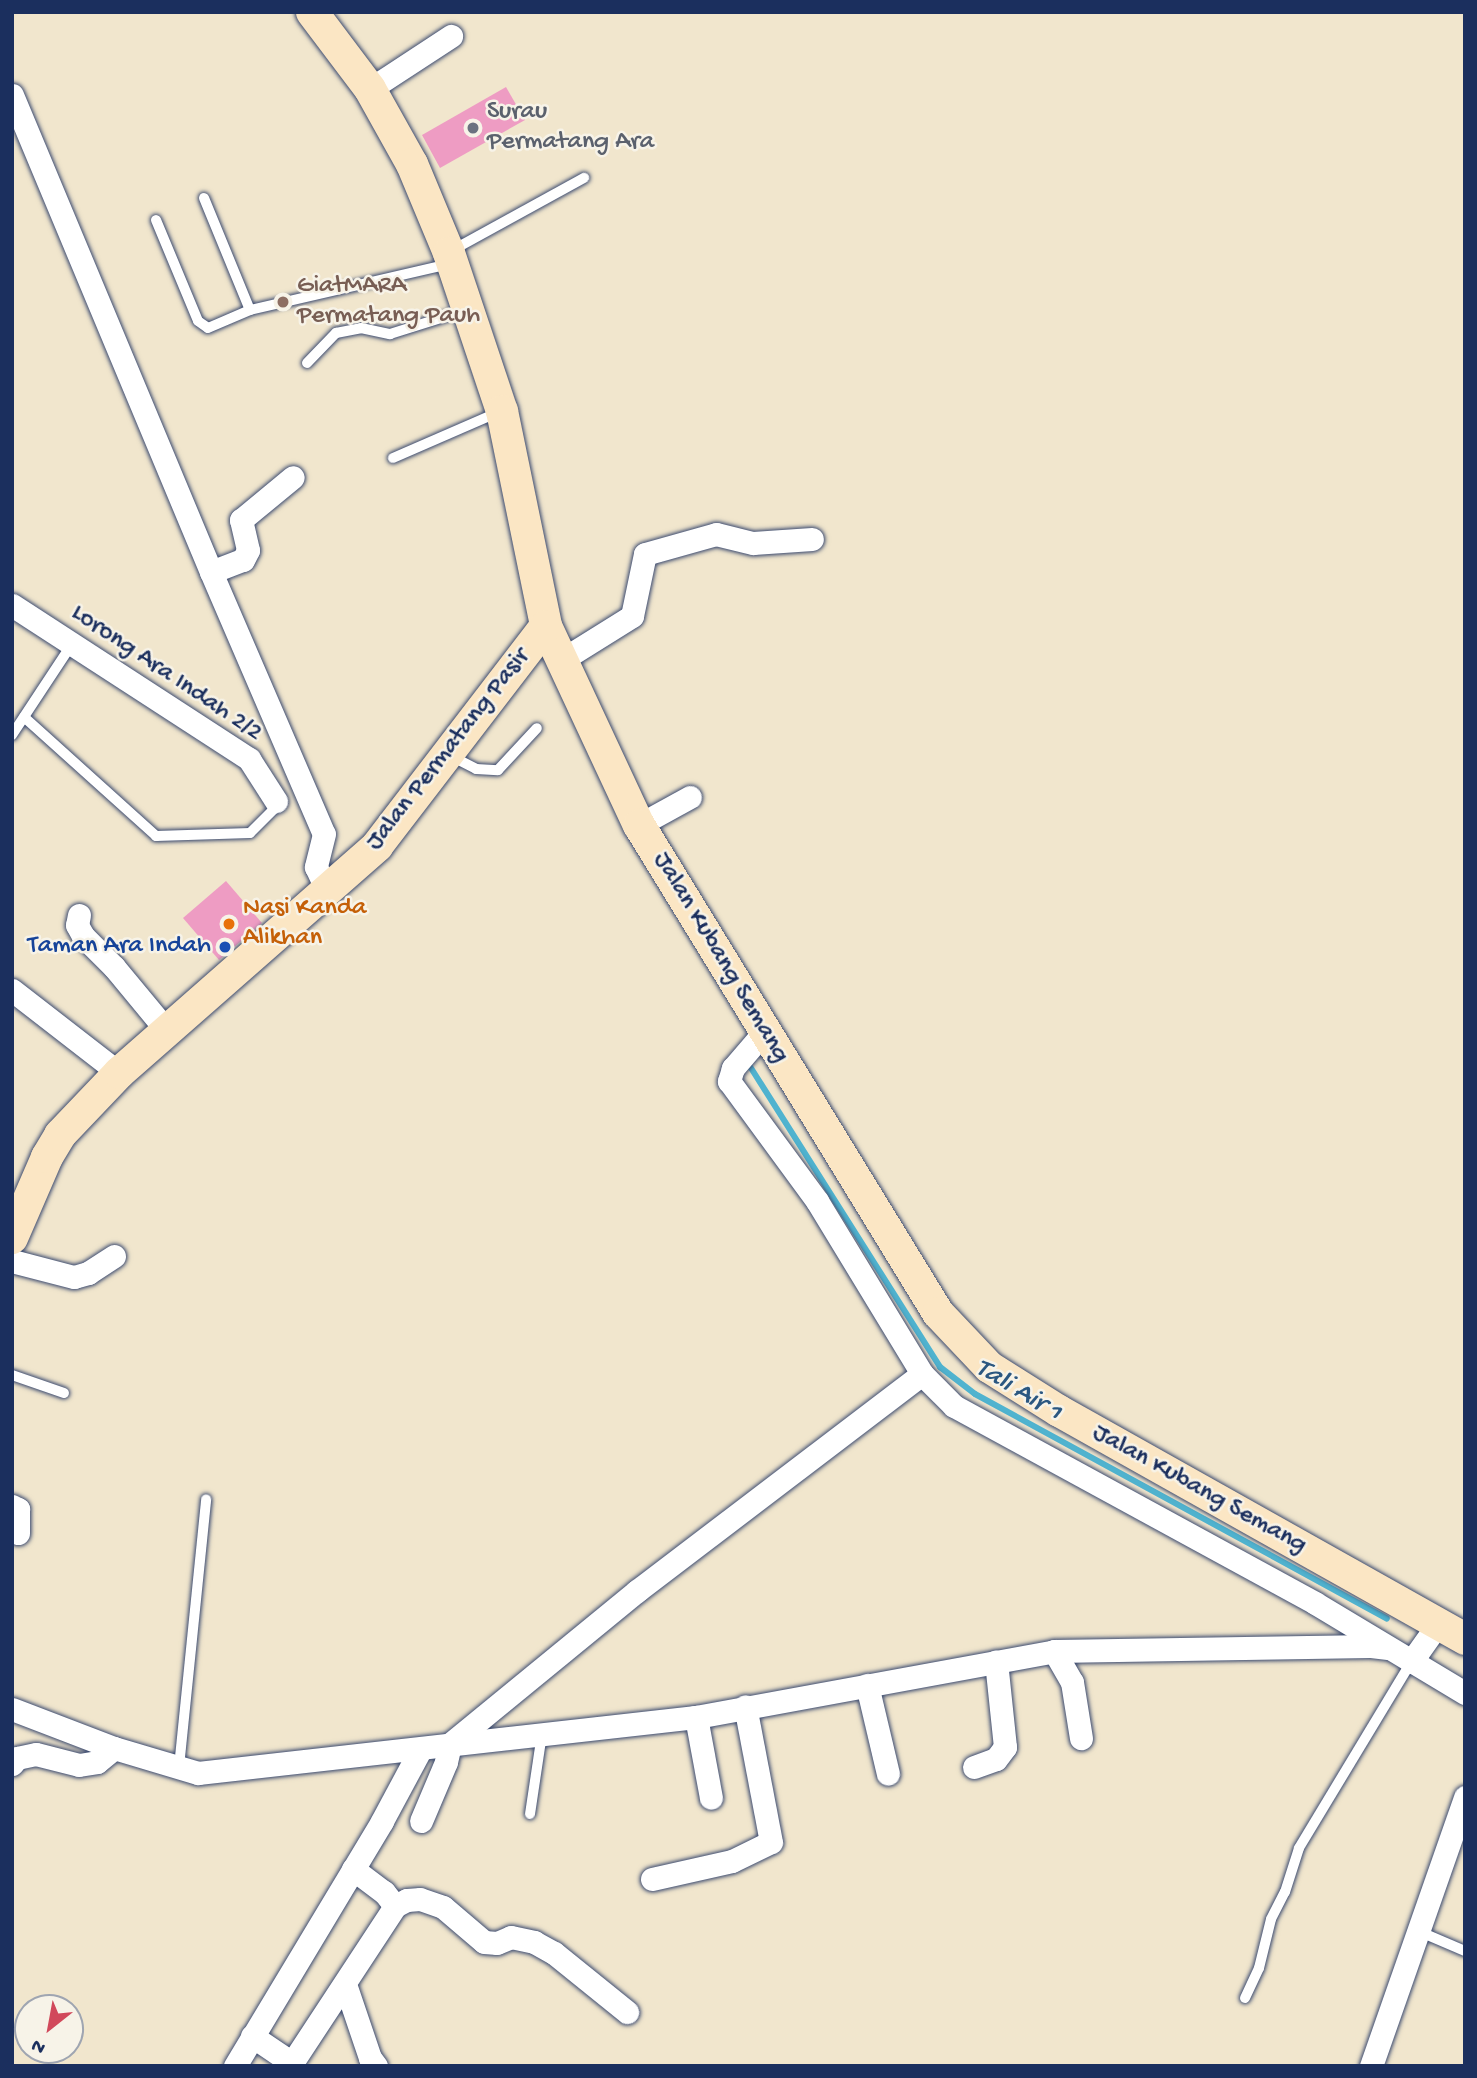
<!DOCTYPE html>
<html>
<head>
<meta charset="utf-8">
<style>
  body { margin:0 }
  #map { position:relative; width:1477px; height:2078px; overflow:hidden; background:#f1e6cd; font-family:"Gochi Hand",sans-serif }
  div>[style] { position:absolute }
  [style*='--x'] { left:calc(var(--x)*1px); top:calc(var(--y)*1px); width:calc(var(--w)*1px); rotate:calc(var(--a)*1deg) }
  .stream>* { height:6px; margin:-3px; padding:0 3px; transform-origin:3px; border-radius:3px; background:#50b3cf }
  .building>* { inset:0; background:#ee9cc3 }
  .roads { filter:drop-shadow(0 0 2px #3b4a6f) drop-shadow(0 0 2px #3b4a6f) }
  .service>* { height:10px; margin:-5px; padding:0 5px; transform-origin:5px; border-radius:5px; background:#fff }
  .minor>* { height:23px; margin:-11.5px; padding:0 11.5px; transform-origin:11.5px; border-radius:11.5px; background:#fff }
  .secondary>* { height:32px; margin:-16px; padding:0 16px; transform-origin:16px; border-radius:16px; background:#fbe6c4 }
  .dots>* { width:19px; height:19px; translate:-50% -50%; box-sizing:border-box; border:4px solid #f7f3e8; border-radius:50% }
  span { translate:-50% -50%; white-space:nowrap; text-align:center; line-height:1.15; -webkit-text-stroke:5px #f7f3e8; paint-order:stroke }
  .worship-label { font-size:26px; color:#5b616d }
  .left { translate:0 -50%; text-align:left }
  .education-label { font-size:26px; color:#785e54 }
  .street-label { font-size:26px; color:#1b2f5e }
  .food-label { font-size:26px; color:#c56008 }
  .transit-label { font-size:26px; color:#164399 }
  .right { translate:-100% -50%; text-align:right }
  .water-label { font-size:28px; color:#2b5780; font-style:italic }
  .frame { position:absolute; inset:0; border:14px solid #1b2f5e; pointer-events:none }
  .north { position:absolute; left:14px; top:1994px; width:70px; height:70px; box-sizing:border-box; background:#f7f3e8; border:2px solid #9fa5b1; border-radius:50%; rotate:211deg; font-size:19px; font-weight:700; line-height:28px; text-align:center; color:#1b2f5e }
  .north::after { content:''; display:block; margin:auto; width:24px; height:32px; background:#d1495b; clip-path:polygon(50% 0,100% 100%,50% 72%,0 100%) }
</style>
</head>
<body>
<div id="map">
  <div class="stream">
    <div style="--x:751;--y:1068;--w:354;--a:57.7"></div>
    <div style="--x:940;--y:1367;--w:44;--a:37.6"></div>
    <div style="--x:975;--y:1394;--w:469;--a:28.6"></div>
  </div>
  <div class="building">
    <div style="clip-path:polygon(506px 87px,525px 120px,440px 168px,422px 135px)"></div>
    <div style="clip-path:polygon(226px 881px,262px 923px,219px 960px,183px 918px)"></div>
  </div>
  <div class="roads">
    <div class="service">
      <div style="--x:204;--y:198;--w:121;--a:67.7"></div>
      <div style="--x:156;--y:220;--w:109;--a:67.4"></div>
      <div style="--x:198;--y:321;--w:12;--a:35"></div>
      <div style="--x:208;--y:328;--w:46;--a:-23.2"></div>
      <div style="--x:250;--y:310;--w:205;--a:-13"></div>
      <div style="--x:451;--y:251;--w:152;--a:-28.8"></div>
      <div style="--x:307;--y:363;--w:42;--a:-46"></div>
      <div style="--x:336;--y:333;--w:25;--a:-11"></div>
      <div style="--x:361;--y:328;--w:30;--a:12"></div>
      <div style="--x:390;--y:334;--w:80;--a:-17.5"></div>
      <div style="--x:393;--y:458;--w:116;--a:-23.5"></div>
      <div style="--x:24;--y:717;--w:178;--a:42"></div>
      <div style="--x:156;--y:836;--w:94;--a:-1.8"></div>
      <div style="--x:250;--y:833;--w:34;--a:-45"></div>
      <div style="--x:274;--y:809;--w:8;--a:-76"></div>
      <div style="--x:12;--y:735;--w:109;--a:-56.6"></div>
      <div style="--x:451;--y:756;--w:28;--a:27"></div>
      <div style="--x:476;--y:769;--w:22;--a:3"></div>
      <div style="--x:498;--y:770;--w:57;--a:-47.1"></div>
      <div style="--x:12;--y:1375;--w:55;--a:19.1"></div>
      <div style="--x:179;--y:1767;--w:269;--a:-84.2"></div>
      <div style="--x:530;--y:1814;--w:81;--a:-81.5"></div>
      <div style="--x:1416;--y:1930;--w:53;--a:23.2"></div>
      <div style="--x:1245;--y:1998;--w:33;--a:-65"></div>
      <div style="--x:1259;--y:1968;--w:50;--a:-76.2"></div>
      <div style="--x:1271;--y:1919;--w:30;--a:-63"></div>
      <div style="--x:1285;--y:1892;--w:46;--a:-72.3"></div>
      <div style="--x:1299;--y:1848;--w:217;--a:-58.9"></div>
    </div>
    <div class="minor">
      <div style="--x:370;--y:89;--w:97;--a:-33.2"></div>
      <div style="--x:12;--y:95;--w:517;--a:67.35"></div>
      <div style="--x:211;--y:572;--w:285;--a:66.7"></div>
      <div style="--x:324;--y:834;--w:34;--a:104"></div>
      <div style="--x:316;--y:867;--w:26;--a:65"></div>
      <div style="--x:211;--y:572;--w:34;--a:-21"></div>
      <div style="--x:243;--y:560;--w:11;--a:-63"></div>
      <div style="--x:248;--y:550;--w:31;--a:-103"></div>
      <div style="--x:241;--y:520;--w:67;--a:-39.6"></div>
      <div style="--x:12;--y:605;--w:283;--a:33"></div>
      <div style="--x:249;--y:759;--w:50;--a:57.3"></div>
      <div style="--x:560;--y:661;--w:85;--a:-32"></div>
      <div style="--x:632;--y:616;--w:63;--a:-78.2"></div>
      <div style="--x:645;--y:554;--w:74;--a:-15.7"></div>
      <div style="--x:716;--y:534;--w:38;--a:14"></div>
      <div style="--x:753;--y:543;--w:59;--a:-3.9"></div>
      <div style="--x:639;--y:825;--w:58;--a:-28.8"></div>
      <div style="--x:79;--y:915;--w:10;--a:101"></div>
      <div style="--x:77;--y:925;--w:13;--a:61"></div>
      <div style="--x:83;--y:936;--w:44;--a:45"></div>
      <div style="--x:114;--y:967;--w:83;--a:50.4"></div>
      <div style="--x:12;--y:990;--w:135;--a:37.8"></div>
      <div style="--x:764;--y:1032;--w:48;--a:130.7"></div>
      <div style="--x:733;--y:1068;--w:14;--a:107"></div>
      <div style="--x:729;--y:1081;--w:149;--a:53.7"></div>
      <div style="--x:817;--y:1201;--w:202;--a:58.7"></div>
      <div style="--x:922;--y:1374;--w:45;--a:45"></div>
      <div style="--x:954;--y:1406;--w:411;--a:28.6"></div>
      <div style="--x:1315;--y:1603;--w:175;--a:31"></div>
      <div style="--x:12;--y:1261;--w:64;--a:14.5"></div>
      <div style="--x:74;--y:1277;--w:15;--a:-16"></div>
      <div style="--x:88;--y:1273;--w:31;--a:-33"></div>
      <div style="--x:12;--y:1506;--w:7;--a:27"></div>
      <div style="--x:18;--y:1509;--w:24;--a:90"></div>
      <div style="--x:1054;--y:1651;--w:36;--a:60"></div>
      <div style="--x:1072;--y:1682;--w:57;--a:80.9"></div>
      <div style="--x:1411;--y:1662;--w:47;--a:-54.6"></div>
      <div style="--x:867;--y:1685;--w:91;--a:76.7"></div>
      <div style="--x:12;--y:1709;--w:109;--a:20.9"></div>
      <div style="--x:114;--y:1748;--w:88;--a:16.6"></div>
      <div style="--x:198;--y:1773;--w:501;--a:-6.42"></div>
      <div style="--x:696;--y:1717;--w:364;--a:-10.4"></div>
      <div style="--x:1054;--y:1651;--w:317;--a:-0.9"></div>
      <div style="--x:1371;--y:1646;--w:17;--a:7"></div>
      <div style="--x:696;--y:1717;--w:82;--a:79.5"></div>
      <div style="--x:12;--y:1764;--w:8;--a:-50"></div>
      <div style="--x:17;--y:1758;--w:19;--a:-12"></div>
      <div style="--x:36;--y:1754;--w:44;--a:14.3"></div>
      <div style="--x:79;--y:1765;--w:18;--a:-9"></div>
      <div style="--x:97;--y:1762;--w:22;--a:-39"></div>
      <div style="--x:974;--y:1767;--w:23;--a:-20"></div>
      <div style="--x:996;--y:1759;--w:15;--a:-53"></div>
      <div style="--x:1005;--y:1747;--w:86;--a:-96"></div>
      <div style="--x:421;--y:1821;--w:64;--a:-67"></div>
      <div style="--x:446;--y:1762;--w:18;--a:-77"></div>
      <div style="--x:450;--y:1744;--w:242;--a:-39.3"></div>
      <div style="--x:637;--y:1591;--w:358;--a:-37.3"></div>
      <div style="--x:353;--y:1869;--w:39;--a:37"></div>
      <div style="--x:384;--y:1892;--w:18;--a:52"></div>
      <div style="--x:395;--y:1906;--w:13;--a:-27"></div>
      <div style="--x:407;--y:1900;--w:13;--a:-4"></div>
      <div style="--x:420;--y:1899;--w:24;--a:19"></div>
      <div style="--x:443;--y:1907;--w:54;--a:40.5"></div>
      <div style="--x:484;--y:1942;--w:13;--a:4"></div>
      <div style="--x:497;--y:1943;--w:15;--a:-23"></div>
      <div style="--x:511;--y:1937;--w:24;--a:12"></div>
      <div style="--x:534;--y:1942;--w:23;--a:29"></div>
      <div style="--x:554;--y:1953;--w:94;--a:38.9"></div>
      <div style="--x:652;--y:1879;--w:82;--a:-12.7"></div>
      <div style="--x:732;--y:1861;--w:43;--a:-26"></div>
      <div style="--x:771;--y:1842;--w:138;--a:-100.8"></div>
      <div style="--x:345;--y:1984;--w:78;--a:71.3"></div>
      <div style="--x:370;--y:2058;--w:10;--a:53"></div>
      <div style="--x:252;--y:2036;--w:48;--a:34"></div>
      <div style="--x:235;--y:2066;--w:286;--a:-59"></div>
      <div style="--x:382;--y:1821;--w:81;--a:-61.8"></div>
      <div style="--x:290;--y:2066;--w:191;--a:-56.7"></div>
      <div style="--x:1371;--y:2066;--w:285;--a:-70.7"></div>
    </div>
    <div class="secondary">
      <div style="--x:312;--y:12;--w:96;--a:53"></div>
      <div style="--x:370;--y:89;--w:86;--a:60.8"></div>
      <div style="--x:412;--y:164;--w:96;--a:67.4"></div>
      <div style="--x:449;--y:253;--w:167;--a:71.5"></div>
      <div style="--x:502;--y:411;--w:219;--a:78.4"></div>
      <div style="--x:546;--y:626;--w:220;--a:65"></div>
      <div style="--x:639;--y:825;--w:572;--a:58.5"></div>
      <div style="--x:938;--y:1313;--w:74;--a:46.6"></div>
      <div style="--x:989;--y:1367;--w:83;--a:32.2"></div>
      <div style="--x:1059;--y:1411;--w:466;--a:29.3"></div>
      <div style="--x:12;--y:1238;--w:88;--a:-66.6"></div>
      <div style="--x:47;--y:1157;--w:26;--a:-59"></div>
      <div style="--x:60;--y:1135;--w:86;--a:-46.4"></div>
      <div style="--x:119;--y:1073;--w:344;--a:-41.3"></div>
      <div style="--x:377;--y:846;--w:277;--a:-52.5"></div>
    </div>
  </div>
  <div class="dots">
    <div style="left:473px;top:128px;background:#6b7280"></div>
    <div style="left:283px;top:302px;background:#8d6e63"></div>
    <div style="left:229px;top:924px;background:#e8710a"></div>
    <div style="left:225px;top:947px;background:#1a4fb4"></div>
  </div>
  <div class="worship-label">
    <span class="left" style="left:487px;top:128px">Surau<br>Permatang Ara</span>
  </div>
  <div class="education-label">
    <span class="left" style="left:297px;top:302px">GiatMARA<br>Permatang Pauh</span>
  </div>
  <div class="street-label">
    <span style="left:166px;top:674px;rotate:34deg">Lorong Ara Indah 2/2</span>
    <span style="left:449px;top:750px;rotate:-52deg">Jalan Permatang Pasir</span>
    <span style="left:720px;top:958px;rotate:59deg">Jalan Kubang Semang</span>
    <span style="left:1199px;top:1490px;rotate:29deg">Jalan Kubang Semang</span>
  </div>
  <div class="food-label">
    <span class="left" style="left:243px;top:924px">Nasi Kanda<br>Alikhan</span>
  </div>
  <div class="transit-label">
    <span class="right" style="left:211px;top:947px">Taman Ara Indah</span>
  </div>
  <div class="water-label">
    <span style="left:1018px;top:1391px;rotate:31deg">Tali Air 1</span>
  </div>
  <div class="frame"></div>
  <div class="north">N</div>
</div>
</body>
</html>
